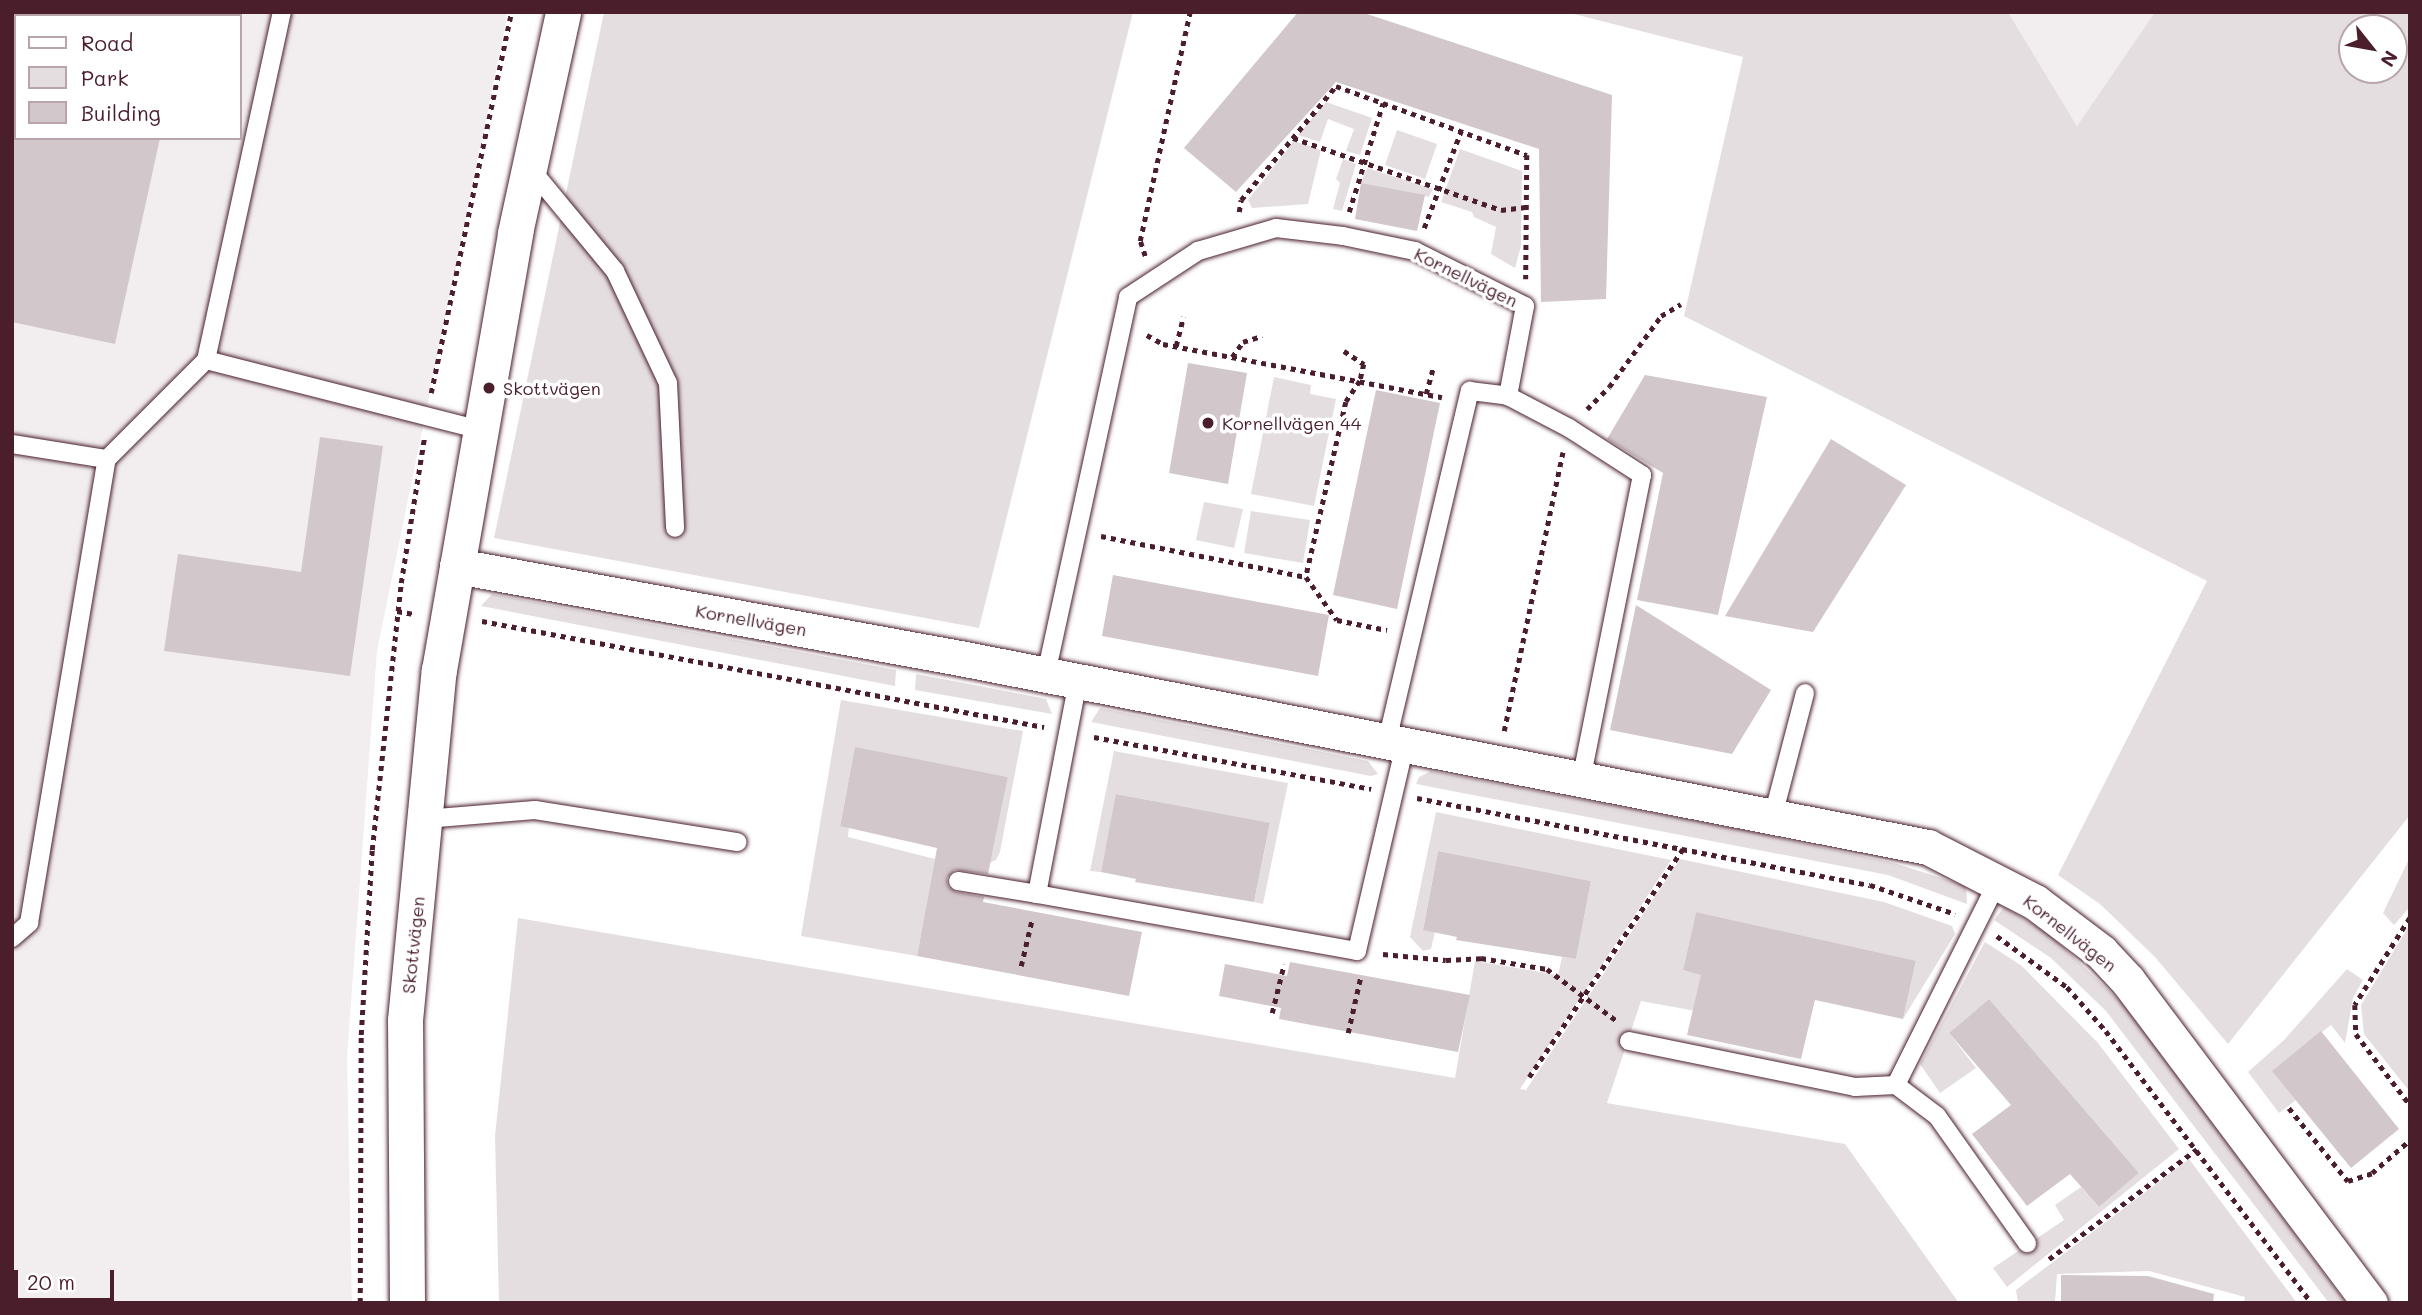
<!DOCTYPE html>
<html>
<head>
<meta charset="utf-8">
<style>
  body { margin:0 }
  #map { position:relative; width:2422px; height:1315px; overflow:hidden; background:#fff; font-family:Mali,sans-serif }
  div>[style] { position:absolute }
  [style*='--x'] { left:calc(var(--x)*1px); top:calc(var(--y)*1px); width:calc(var(--w)*1px); rotate:calc(var(--a)*1deg) }
  .built>* { inset:0; background:#f2eeef }
  .green>* { inset:0; background:#e5dee0 }
  .building>* { inset:0; background:#d2c7cb }
  .path>* { height:4.5px; margin-top:-2.25px; transform-origin:0; background:repeating-linear-gradient(90deg,#4a1f2b 0 5px,transparent 0 10px) }
  .roads { filter:drop-shadow(0 0 2px #4a1f2b) drop-shadow(0 0 2px #4a1f2b) }
  .service>* { height:18px; margin:-9px; padding:0 9px; transform-origin:9px; border-radius:9px; background:#fff }
  .minor>* { height:35px; margin:-17.5px; padding:0 17.5px; transform-origin:17.5px; border-radius:17.5px; background:#fff }
  .dots>* { width:19px; height:19px; translate:-50% -50%; box-sizing:border-box; border:4px solid #fff; border-radius:50% }
  span { translate:-50% -50%; white-space:nowrap; text-align:center; line-height:1.15; -webkit-text-stroke:7px #fff; paint-order:stroke }
  .street-label { font-size:18px; color:#4a1f2b }
  .poi-label { font-size:18px; color:#4a1f2b }
  .left { translate:0 -50%; text-align:left }
  .frame { position:absolute; inset:0; border:14px solid #4a1f2b; pointer-events:none }
  .legend { position:absolute; left:14px; top:14px; width:228px; height:126px; box-sizing:border-box; background:#fff; border:2px solid #b7a5aa; margin:0; padding:9px 12px; list-style:none; font-size:21px; color:#4a1f2b }
  .legend li { display:flex; align-items:center; gap:14px; height:35px }
  .legend b { width:35px; border:2px solid #b7a5aa }
  .north { position:absolute; left:2338px; top:14px; width:70px; height:70px; box-sizing:border-box; background:#fff; border:2px solid #b7a5aa; border-radius:50%; rotate:121deg; font-size:19px; font-weight:700; line-height:28px; text-align:center; color:#4a1f2b }
  .north::after { content:''; display:block; margin:auto; width:24px; height:32px; background:#4a1f2b; clip-path:polygon(50% 0,100% 100%,50% 72%,0 100%) }
  .scale { position:absolute; left:14px; top:1270px; width:100px; height:32px; box-sizing:border-box; border:4px solid #4a1f2b; border-top:0; padding-left:9px; font-size:21px; line-height:24px; white-space:nowrap; color:#4a1f2b; -webkit-text-stroke:5px #fff; paint-order:stroke }
</style>
</head>
<body>
<div id="map">
  <div class="built">
    <div style="clip-path:polygon(evenodd,12px 12px,508px 12px,377px 651px,347px 1057px,352px 1303px,12px 1303px,12px 12px,16px 16px,240px 16px,240px 138px,16px 138px,16px 16px)"></div>
    <div style="clip-path:polygon(2008px 12px,2155px 12px,2077px 126px)"></div>
  </div>
  <div class="green">
    <div style="clip-path:polygon(604px 12px,1133px 12px,979px 628px,494px 538px)"></div>
    <div style="clip-path:polygon(evenodd,1566px 12px,2008px 12px,2077px 126px,2155px 12px,2410px 12px,2410px 815px,2228px 1044px,2155px 957px,2100px 904px,2058px 875px,2207px 581px,1684px 316px,1743px 57px,1566px 12px,2352px 28px,2394px 28px,2394px 70px,2352px 70px,2352px 28px)"></div>
    <div style="clip-path:polygon(1326px 102px,1372px 118px,1360px 155px,1346px 151px,1354px 129px,1328px 119px,1320px 142px,1298px 135px)"></div>
    <div style="clip-path:polygon(1397px 130px,1437px 144px,1425px 179px,1385px 165px)"></div>
    <div style="clip-path:polygon(1294px 141px,1321px 150px,1308px 204px,1252px 208px,1248px 200px)"></div>
    <div style="clip-path:polygon(1460px 149px,1522px 171px,1521px 246px,1515px 268px,1491px 254px,1496px 227px,1474px 217px,1472px 212px,1441px 202px)"></div>
    <div style="clip-path:polygon(1343px 159px,1356px 164px,1342px 211px,1333px 209px,1340px 183px,1336px 179px)"></div>
    <div style="clip-path:polygon(1367px 168px,1433px 189px,1429px 197px,1361px 183px)"></div>
    <div style="clip-path:polygon(1274px 377px,1311px 385px,1310px 394px,1336px 399px,1314px 506px,1251px 494px)"></div>
    <div style="clip-path:polygon(1204px 502px,1243px 509px,1234px 548px,1196px 540px)"></div>
    <div style="clip-path:polygon(1251px 511px,1310px 520px,1303px 563px,1244px 553px)"></div>
    <div style="clip-path:polygon(492px 594px,896px 670px,895px 686px,481px 606px)"></div>
    <div style="clip-path:polygon(916px 674px,1046px 699px,1052px 714px,915px 690px)"></div>
    <div style="clip-path:polygon(841px 700px,1023px 731px,1000px 852px,996px 860px,987px 864px,992px 855px,1008px 777px,855px 748px,840px 825px,849px 828px,848px 837px,935px 859px,917px 956px,801px 936px)"></div>
    <div style="clip-path:polygon(1100px 708px,1368px 761px,1378px 774px,1371px 776px,1091px 722px)"></div>
    <div style="clip-path:polygon(1114px 751px,1288px 783px,1263px 904px,1254px 902px,1270px 824px,1117px 794px,1101px 872px,1090px 871px)"></div>
    <div style="clip-path:polygon(1431px 771px,1752px 832px,1894px 863px,1966px 886px,1967px 904px,1888px 875px,1416px 784px,1419px 777px)"></div>
    <div style="clip-path:polygon(1436px 812px,1671px 860px,1520px 1089px,1526px 1090px,1680px 859px,1884px 902px,1952px 926px,1955px 934px,1903px 1019px,1916px 962px,1696px 912px,1683px 970px,1741px 984px,1718px 1015px,1641px 1001px,1607px 1103px,1845px 1144px,1959px 1303px,499px 1303px,495px 1136px,518px 918px,1455px 1078px,1475px 961px,1558px 975px,1562px 957px,1576px 959px,1591px 881px,1438px 851px,1423px 929px,1435px 932px,1431px 949px,1423px 951px,1410px 937px)"></div>
    <div style="clip-path:polygon(2410px 857px,2410px 907px,2394px 925px,2383px 913px)"></div>
    <div style="clip-path:polygon(2004px 907px,2048px 933px,2123px 1004px,2346px 1303px,2329px 1303px,2106px 1011px,2051px 958px,1994px 920px)"></div>
    <div style="clip-path:polygon(2410px 924px,2410px 1092px,2364px 1034px,2361px 1005px)"></div>
    <div style="clip-path:polygon(1985px 942px,2022px 966px,2098px 1043px,2179px 1149px,2007px 1287px,1993px 1268px,2064px 1220px,2055px 1205px,2081px 1187px,2099px 1207px,2139px 1173px,1989px 999px,1949px 1033px,1976px 1068px,1940px 1093px,1920px 1064px)"></div>
    <div style="clip-path:polygon(2347px 969px,2363px 980px,2353px 998px,2345px 1043px,2331px 1025px,2273px 1071px,2296px 1100px,2279px 1113px,2248px 1072px,2284px 1040px)"></div>
    <div style="clip-path:polygon(2189px 1159px,2297px 1303px,2244px 1303px,2245px 1297px,2149px 1271px,2057px 1274px,2055px 1303px,2018px 1303px,2016px 1290px)"></div>
  </div>
  <div class="building">
    <div style="clip-path:polygon(1298px 12px,1361px 12px,1612px 95px,1606px 299px,1541px 302px,1539px 149px,1336px 82px,1236px 192px,1184px 148px)"></div>
    <div style="clip-path:polygon(12px 138px,160px 138px,115px 344px,12px 322px)"></div>
    <div style="clip-path:polygon(1361px 183px,1425px 195px,1417px 231px,1355px 219px)"></div>
    <div style="clip-path:polygon(1188px 363px,1247px 373px,1228px 484px,1169px 473px)"></div>
    <div style="clip-path:polygon(1645px 375px,1767px 397px,1718px 615px,1637px 600px,1663px 473px,1607px 439px)"></div>
    <div style="clip-path:polygon(1376px 390px,1440px 403px,1397px 609px,1333px 595px)"></div>
    <div style="clip-path:polygon(320px 437px,383px 446px,350px 676px,164px 651px,178px 554px,301px 572px)"></div>
    <div style="clip-path:polygon(1831px 439px,1906px 485px,1813px 632px,1725px 616px)"></div>
    <div style="clip-path:polygon(1113px 575px,1329px 615px,1318px 676px,1102px 636px)"></div>
    <div style="clip-path:polygon(1636px 605px,1771px 690px,1732px 754px,1610px 730px)"></div>
    <div style="clip-path:polygon(855px 747px,1008px 777px,988px 874px,955px 870px,947px 878px,948px 886px,956px 892px,984px 897px,983px 902px,1142px 932px,1129px 996px,917px 956px,937px 848px,840px 826px)"></div>
    <div style="clip-path:polygon(1116px 794px,1270px 823px,1254px 902px,1135px 882px,1136px 879px,1101px 872px)"></div>
    <div style="clip-path:polygon(1438px 851px,1591px 881px,1576px 959px,1456px 940px,1457px 937px,1423px 930px)"></div>
    <div style="clip-path:polygon(1696px 912px,1916px 961px,1903px 1019px,1815px 1000px,1801px 1059px,1687px 1035px,1701px 975px,1683px 970px)"></div>
    <div style="clip-path:polygon(1290px 962px,1470px 995px,1458px 1052px,1279px 1019px,1281px 1008px,1219px 996px,1225px 964px,1287px 976px)"></div>
    <div style="clip-path:polygon(1989px 999px,2139px 1173px,2099px 1207px,2070px 1174px,2027px 1206px,1972px 1134px,2011px 1105px,1949px 1033px)"></div>
    <div style="clip-path:polygon(2321px 1031px,2399px 1129px,2351px 1168px,2272px 1071px)"></div>
    <div style="clip-path:polygon(2061px 1275px,2148px 1276px,2214px 1294px,2213px 1303px,2061px 1303px)"></div>
  </div>
  <div class="path">
    <div style="--x:1293;--y:138;--w:220;--a:19.1"></div>
    <div style="--x:1501;--y:210;--w:25;--a:-7"></div>
    <div style="--x:1239;--y:212;--w:12;--a:-81"></div>
    <div style="--x:1241;--y:200;--w:148;--a:-50.2"></div>
    <div style="--x:1336;--y:86;--w:203;--a:19.9"></div>
    <div style="--x:1527;--y:155;--w:124;--a:90.5"></div>
    <div style="--x:1349;--y:212;--w:114;--a:-72.7"></div>
    <div style="--x:1424;--y:228;--w:104;--a:-69.1"></div>
    <div style="--x:1145;--y:256;--w:16;--a:-108"></div>
    <div style="--x:1140;--y:241;--w:234;--a:-77.7"></div>
    <div style="--x:1147;--y:335;--w:18;--a:29"></div>
    <div style="--x:1163;--y:344;--w:284;--a:10.8"></div>
    <div style="--x:1176;--y:346;--w:30;--a:-76"></div>
    <div style="--x:1344;--y:351;--w:24;--a:33"></div>
    <div style="--x:1364;--y:364;--w:17;--a:103"></div>
    <div style="--x:1360;--y:381;--w:25;--a:124"></div>
    <div style="--x:1346;--y:402;--w:180;--a:102.9"></div>
    <div style="--x:1306;--y:577;--w:53;--a:54.2"></div>
    <div style="--x:1337;--y:620;--w:51;--a:11.3"></div>
    <div style="--x:1232;--y:357;--w:19;--a:-54"></div>
    <div style="--x:1243;--y:342;--w:20;--a:-18"></div>
    <div style="--x:431;--y:393;--w:389;--a:-78.1"></div>
    <div style="--x:1426;--y:394;--w:27;--a:-75"></div>
    <div style="--x:1587;--y:409;--w:31;--a:-45"></div>
    <div style="--x:1609;--y:387;--w:88;--a:-53.8"></div>
    <div style="--x:1661;--y:316;--w:23;--a:-31"></div>
    <div style="--x:1101;--y:536;--w:209;--a:11.3"></div>
    <div style="--x:397;--y:611;--w:17;--a:10"></div>
    <div style="--x:482;--y:621;--w:572;--a:10.68"></div>
    <div style="--x:1504;--y:731;--w:285;--a:-78.1"></div>
    <div style="--x:1094;--y:737;--w:282;--a:10.6"></div>
    <div style="--x:1417;--y:798;--w:461;--a:10.9"></div>
    <div style="--x:1870;--y:885;--w:90;--a:18.8"></div>
    <div style="--x:2410;--y:918;--w:103;--a:122.3"></div>
    <div style="--x:2355;--y:1005;--w:29;--a:88"></div>
    <div style="--x:2356;--y:1034;--w:89;--a:52.7"></div>
    <div style="--x:1997;--y:936;--w:87;--a:36.1"></div>
    <div style="--x:2067;--y:987;--w:59;--a:48.4"></div>
    <div style="--x:2106;--y:1031;--w:341;--a:52.9"></div>
    <div style="--x:1383;--y:954;--w:63;--a:5.4"></div>
    <div style="--x:1446;--y:960;--w:35;--a:-3"></div>
    <div style="--x:1481;--y:958;--w:67;--a:9.5"></div>
    <div style="--x:1547;--y:969;--w:87;--a:36.6"></div>
    <div style="--x:1021;--y:966;--w:48;--a:-76.8"></div>
    <div style="--x:1272;--y:1013;--w:50;--a:-76.2"></div>
    <div style="--x:1348;--y:1033;--w:59;--a:-77.4"></div>
    <div style="--x:1529;--y:1077;--w:275;--a:-56"></div>
    <div style="--x:2289;--y:1108;--w:94;--a:51.1"></div>
    <div style="--x:2348;--y:1181;--w:25;--a:-18"></div>
    <div style="--x:2372;--y:1173;--w:50;--a:-41"></div>
    <div style="--x:2049;--y:1259;--w:184;--a:-36.6"></div>
    <div style="--x:360;--y:1303;--w:268;--a:-89.8"></div>
    <div style="--x:361;--y:1035;--w:185;--a:-86.6"></div>
    <div style="--x:372;--y:850;--w:269;--a:-83.8"></div>
    <div style="--x:401;--y:583;--w:146;--a:-80.9"></div>
  </div>
  <div class="roads">
    <div class="service">
      <div style="--x:529;--y:167;--w:135;--a:50.4"></div>
      <div style="--x:615;--y:271;--w:124;--a:64.7"></div>
      <div style="--x:668;--y:383;--w:145;--a:87.2"></div>
      <div style="--x:206;--y:360;--w:284;--a:14.3"></div>
      <div style="--x:12;--y:444;--w:96;--a:9"></div>
      <div style="--x:107;--y:459;--w:140;--a:-45"></div>
      <div style="--x:206;--y:360;--w:356;--a:-77.7"></div>
      <div style="--x:1046;--y:674;--w:386;--a:-77.7"></div>
      <div style="--x:1128;--y:297;--w:84;--a:-33.3"></div>
      <div style="--x:1198;--y:251;--w:81;--a:-16.4"></div>
      <div style="--x:1276;--y:228;--w:67;--a:6.8"></div>
      <div style="--x:1343;--y:236;--w:74;--a:11.8"></div>
      <div style="--x:1415;--y:251;--w:123;--a:26.6"></div>
      <div style="--x:1525;--y:306;--w:92;--a:100.7"></div>
      <div style="--x:1508;--y:396;--w:69;--a:27.7"></div>
      <div style="--x:1569;--y:428;--w:87;--a:32.8"></div>
      <div style="--x:1642;--y:475;--w:310;--a:101.3"></div>
      <div style="--x:1078;--y:681;--w:217;--a:100.9"></div>
      <div style="--x:1037;--y:894;--w:325;--a:10.1"></div>
      <div style="--x:1357;--y:951;--w:212;--a:-76.9"></div>
      <div style="--x:1387;--y:741;--w:360;--a:-76.7"></div>
      <div style="--x:1470;--y:391;--w:38;--a:7"></div>
      <div style="--x:1773;--y:816;--w:127;--a:-75.4"></div>
      <div style="--x:425;--y:819;--w:110;--a:-4.7"></div>
      <div style="--x:535;--y:810;--w:205;--a:9"></div>
      <div style="--x:958;--y:881;--w:80;--a:9.3"></div>
      <div style="--x:1998;--y:881;--w:228;--a:116.6"></div>
      <div style="--x:1896;--y:1085;--w:51;--a:37.1"></div>
      <div style="--x:1937;--y:1116;--w:156;--a:54.7"></div>
      <div style="--x:12;--y:938;--w:23;--a:-41"></div>
      <div style="--x:29;--y:923;--w:471;--a:-80.5"></div>
      <div style="--x:1629;--y:1041;--w:231;--a:11.5"></div>
      <div style="--x:1855;--y:1087;--w:41;--a:-2.8"></div>
    </div>
    <div class="minor">
      <div style="--x:457;--y:566;--w:516;--a:10.37"></div>
      <div style="--x:965;--y:659;--w:981;--a:11.05"></div>
      <div style="--x:1928;--y:847;--w:120;--a:27.2"></div>
      <div style="--x:2035;--y:902;--w:83;--a:37.1"></div>
      <div style="--x:2101;--y:952;--w:40;--a:47"></div>
      <div style="--x:2128;--y:981;--w:403;--a:53.1"></div>
      <div style="--x:407;--y:1303;--w:283;--a:-90.4"></div>
      <div style="--x:405;--y:1020;--w:352;--a:-84.5"></div>
      <div style="--x:439;--y:670;--w:444;--a:-80.1"></div>
      <div style="--x:515;--y:233;--w:226;--a:-77.7"></div>
    </div>
  </div>
  <div class="dots">
    <div style="left:489px;top:388px;background:#4a1f2b"></div>
    <div style="left:1208px;top:423px;background:#4a1f2b"></div>
  </div>
  <div class="street-label">
    <span style="left:1466px;top:277px;rotate:26deg">Kornellvägen</span>
    <span style="left:751px;top:620px;rotate:10deg">Kornellvägen</span>
    <span style="left:2070px;top:933px;rotate:38deg">Kornellvägen</span>
    <span style="left:413px;top:945px;rotate:-84deg">Skottvägen</span>
  </div>
  <div class="poi-label">
    <span class="left" style="left:503px;top:388px">Skottvägen</span>
    <span class="left" style="left:1222px;top:423px">Kornellvägen 44</span>
  </div>
  <div class="frame"></div>
  <ul class="legend">
  <li><b style="height:9px;background:#fff"></b>Road</li>
  <li><b style="height:19px;background:#e5dee0"></b>Park</li>
  <li><b style="height:19px;background:#d2c7cb"></b>Building</li>
  </ul>
  <div class="north">N</div>
  <div class="scale">20 m</div>
</div>
</body>
</html>
